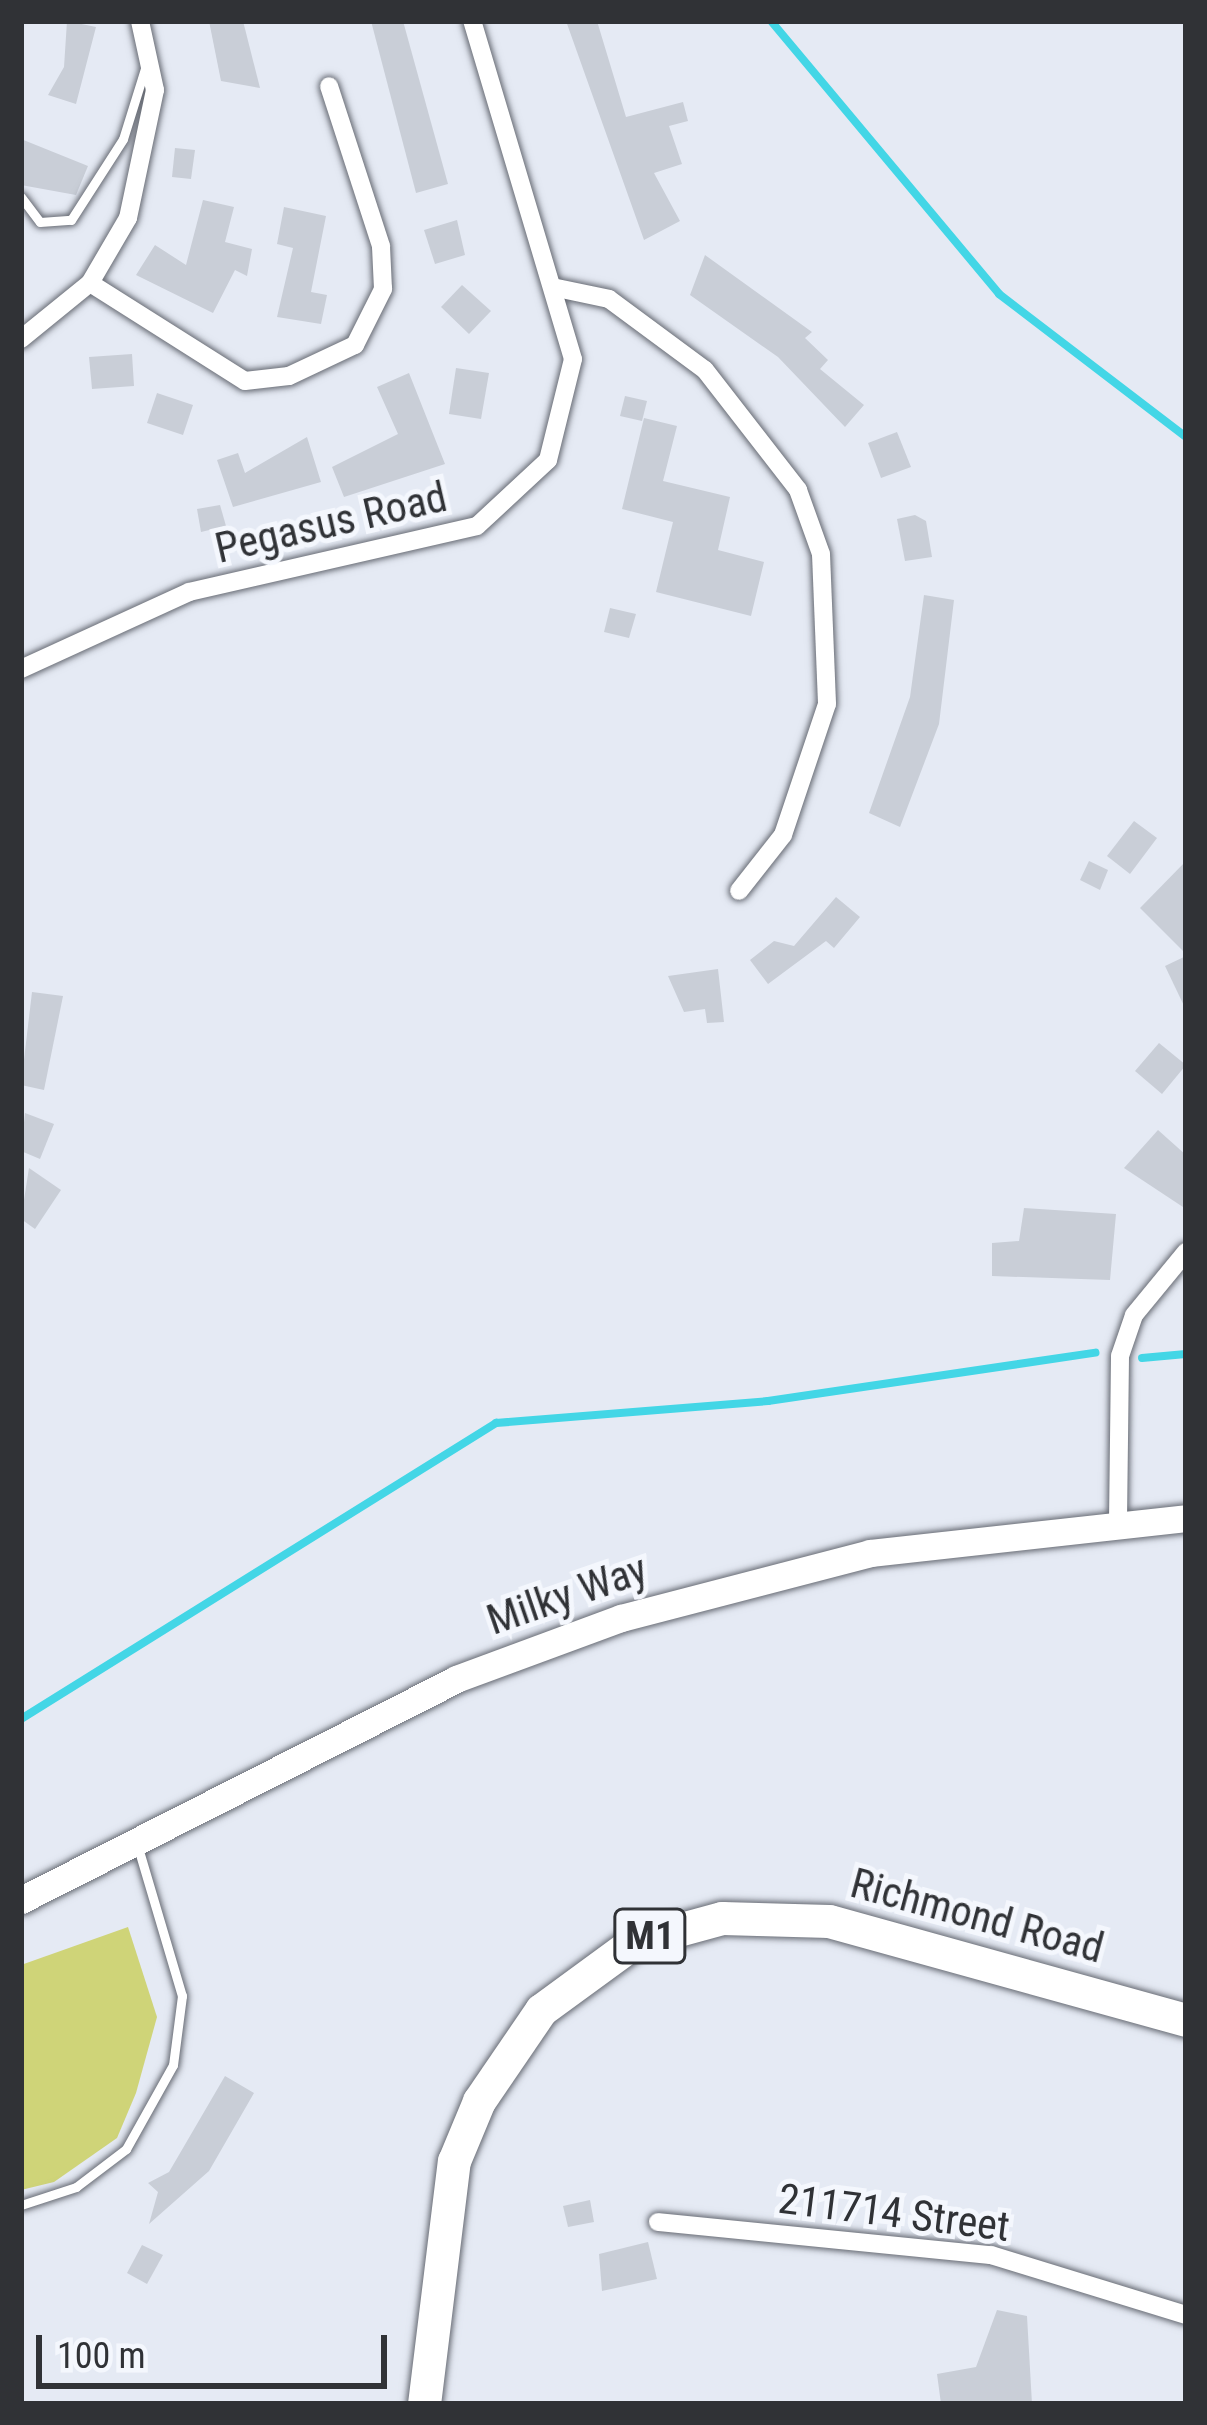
<!DOCTYPE html>
<html>
<head>
<meta charset="utf-8">
<style>
  body { margin:0 }
  #map { position:relative; width:1207px; height:2425px; overflow:hidden; background:#e5eaf4; font-family:"Roboto Condensed",sans-serif }
  div>[style] { position:absolute }
  [style*='--x'] { left:calc(var(--x)*1px); top:calc(var(--y)*1px); width:calc(var(--w)*1px); rotate:calc(var(--a)*1deg) }
  .green>* { inset:0; background:#cfd478 }
  .stream>* { height:8px; margin:-4px; padding:0 4px; transform-origin:4px; border-radius:4px; background:#43d6e6 }
  .building>* { inset:0; background:#c9ced7 }
  .roads { filter:drop-shadow(0 0 3px #676b74) drop-shadow(0 0 3px #676b74) }
  .lane>* { height:9px; margin:-4.5px; padding:0 4.5px; transform-origin:4.5px; border-radius:4.5px; background:#fff }
  .street>* { height:18px; margin:-9px; padding:0 9px; transform-origin:9px; border-radius:9px; background:#fff }
  .secondary>* { height:27px; margin:-13.5px; padding:0 13.5px; transform-origin:13.5px; border-radius:13.5px; background:#fff }
  .highway>* { height:33px; margin:-16.5px; padding:0 16.5px; transform-origin:16.5px; border-radius:16.5px; background:#fff }
  span { translate:-50% -50%; white-space:nowrap; text-align:center; line-height:1.15; -webkit-text-stroke:10px #f4f7fd; paint-order:stroke }
  .shield-label span { padding:3px 9px; background:#f4f7fd; border:3px solid; border-radius:9px; -webkit-text-stroke-width:0 }
  .shield-label { font-size:39px; color:#303236; font-weight:700 }
  .street-label { font-size:42px; color:#303236 }
  .frame { position:absolute; inset:0; border:24px solid #303236; pointer-events:none }
  .scale { position:absolute; left:36px; top:2335px; width:351px; height:54px; box-sizing:border-box; border:6px solid #303236; border-top:0; padding-left:15px; font-size:36px; line-height:42px; white-space:nowrap; color:#303236; -webkit-text-stroke:9px #f4f7fd; paint-order:stroke }
</style>
</head>
<body>
<div id="map">
  <div class="green">
    <div style="clip-path:polygon(128px 1927px,157px 2017px,136px 2093px,117px 2138px,54px 2182px,21px 2190px,21px 1965px)"></div>
  </div>
  <div class="stream">
    <div style="--x:771;--y:21;--w:356;--a:50.1"></div>
    <div style="--x:999;--y:294;--w:235;--a:37.4"></div>
    <div style="--x:1142;--y:1358;--w:44;--a:-5.2"></div>
    <div style="--x:21;--y:1719;--w:560;--a:-31.93"></div>
    <div style="--x:496;--y:1423;--w:273;--a:-4.6"></div>
    <div style="--x:768;--y:1401;--w:331;--a:-8.4"></div>
  </div>
  <div class="building">
    <div style="clip-path:polygon(67px 21px,96px 27px,76px 104px,48px 95px,64px 67px)"></div>
    <div style="clip-path:polygon(209px 21px,243px 21px,260px 88px,221px 81px)"></div>
    <div style="clip-path:polygon(371px 21px,403px 21px,448px 184px,416px 193px)"></div>
    <div style="clip-path:polygon(566px 21px,597px 21px,626px 117px,683px 102px,688px 121px,669px 126px,682px 164px,654px 173px,680px 221px,644px 240px)"></div>
    <div style="clip-path:polygon(21px 139px,88px 166px,76px 195px,21px 185px)"></div>
    <div style="clip-path:polygon(175px 148px,195px 150px,191px 179px,172px 177px)"></div>
    <div style="clip-path:polygon(203px 200px,234px 207px,225px 242px,252px 249px,247px 276px,235px 270px,213px 313px,136px 275px,155px 245px,186px 265px)"></div>
    <div style="clip-path:polygon(284px 207px,326px 216px,311px 292px,327px 295px,321px 324px,277px 317px,293px 248px,277px 244px)"></div>
    <div style="clip-path:polygon(457px 220px,465px 255px,435px 264px,424px 230px)"></div>
    <div style="clip-path:polygon(705px 255px,812px 332px,805px 338px,828px 360px,820px 369px,864px 405px,845px 427px,778px 357px,690px 295px)"></div>
    <div style="clip-path:polygon(462px 285px,491px 311px,469px 334px,441px 307px)"></div>
    <div style="clip-path:polygon(132px 354px,134px 386px,92px 389px,89px 357px)"></div>
    <div style="clip-path:polygon(456px 368px,489px 373px,481px 419px,449px 414px)"></div>
    <div style="clip-path:polygon(409px 373px,445px 464px,344px 497px,332px 467px,398px 434px,377px 387px)"></div>
    <div style="clip-path:polygon(157px 393px,193px 405px,183px 435px,147px 423px)"></div>
    <div style="clip-path:polygon(625px 396px,647px 401px,642px 421px,620px 416px)"></div>
    <div style="clip-path:polygon(644px 418px,677px 426px,663px 481px,730px 497px,718px 550px,764px 562px,751px 616px,656px 592px,673px 522px,622px 509px)"></div>
    <div style="clip-path:polygon(897px 432px,911px 467px,881px 478px,868px 443px)"></div>
    <div style="clip-path:polygon(307px 437px,321px 482px,233px 507px,217px 460px,238px 453px,245px 473px)"></div>
    <div style="clip-path:polygon(220px 505px,226px 526px,201px 532px,197px 509px)"></div>
    <div style="clip-path:polygon(915px 515px,926px 521px,932px 557px,905px 561px,897px 519px)"></div>
    <div style="clip-path:polygon(924px 595px,954px 600px,939px 724px,900px 827px,869px 813px,910px 697px)"></div>
    <div style="clip-path:polygon(610px 608px,636px 614px,629px 638px,604px 632px)"></div>
    <div style="clip-path:polygon(1134px 821px,1157px 838px,1130px 874px,1107px 856px)"></div>
    <div style="clip-path:polygon(1089px 861px,1108px 870px,1100px 890px,1080px 880px)"></div>
    <div style="clip-path:polygon(1186px 861px,1186px 954px,1140px 908px)"></div>
    <div style="clip-path:polygon(836px 897px,860px 917px,834px 948px,826px 941px,768px 984px,750px 960px,774px 941px,794px 946px)"></div>
    <div style="clip-path:polygon(1186px 956px,1186px 1010px,1165px 966px)"></div>
    <div style="clip-path:polygon(718px 969px,724px 1022px,707px 1023px,705px 1009px,684px 1012px,668px 976px)"></div>
    <div style="clip-path:polygon(32px 992px,63px 996px,44px 1090px,21px 1085px)"></div>
    <div style="clip-path:polygon(1159px 1043px,1186px 1065px,1162px 1094px,1135px 1071px)"></div>
    <div style="clip-path:polygon(25px 1113px,54px 1124px,40px 1159px,21px 1151px)"></div>
    <div style="clip-path:polygon(1158px 1130px,1186px 1155px,1186px 1209px,1124px 1168px)"></div>
    <div style="clip-path:polygon(29px 1168px,61px 1190px,35px 1229px,21px 1219px)"></div>
    <div style="clip-path:polygon(1024px 1208px,1116px 1214px,1110px 1280px,992px 1276px,992px 1243px,1019px 1241px)"></div>
    <div style="clip-path:polygon(225px 2076px,254px 2093px,209px 2171px,149px 2224px,158px 2192px,148px 2183px,169px 2172px)"></div>
    <div style="clip-path:polygon(590px 2200px,594px 2222px,568px 2227px,563px 2206px)"></div>
    <div style="clip-path:polygon(648px 2242px,657px 2279px,602px 2291px,599px 2254px)"></div>
    <div style="clip-path:polygon(142px 2245px,163px 2255px,147px 2284px,127px 2273px)"></div>
    <div style="clip-path:polygon(997px 2310px,1027px 2316px,1032px 2404px,941px 2404px,937px 2374px,976px 2367px)"></div>
  </div>
  <div class="roads">
    <div class="lane">
      <div style="--x:21;--y:197;--w:31;--a:53"></div>
      <div style="--x:40;--y:222;--w:31;--a:-4"></div>
      <div style="--x:71;--y:220;--w:96;--a:-57.3"></div>
      <div style="--x:123;--y:139;--w:77;--a:-72.7"></div>
      <div style="--x:21;--y:2205;--w:58;--a:-18.1"></div>
      <div style="--x:76;--y:2187;--w:63;--a:-37.2"></div>
      <div style="--x:126;--y:2149;--w:96;--a:-60.8"></div>
      <div style="--x:173;--y:2065;--w:70;--a:-82.6"></div>
      <div style="--x:182;--y:1996;--w:155;--a:-106.5"></div>
    </div>
    <div class="street">
      <div style="--x:90;--y:283;--w:183;--a:32.3"></div>
      <div style="--x:245;--y:381;--w:44;--a:-6.5"></div>
      <div style="--x:289;--y:376;--w:73;--a:-25.2"></div>
      <div style="--x:355;--y:345;--w:63;--a:-63.4"></div>
      <div style="--x:383;--y:289;--w:43;--a:-92.7"></div>
      <div style="--x:381;--y:246;--w:168;--a:-108"></div>
      <div style="--x:557;--y:288;--w:53;--a:11.9"></div>
      <div style="--x:609;--y:299;--w:119;--a:36.5"></div>
      <div style="--x:705;--y:370;--w:152;--a:52.2"></div>
      <div style="--x:798;--y:490;--w:68;--a:70.2"></div>
      <div style="--x:821;--y:554;--w:150;--a:87.7"></div>
      <div style="--x:827;--y:704;--w:138;--a:108.6"></div>
      <div style="--x:783;--y:835;--w:71;--a:128.2"></div>
      <div style="--x:21;--y:339;--w:89;--a:-39.1"></div>
      <div style="--x:90;--y:283;--w:75;--a:-59.7"></div>
      <div style="--x:128;--y:218;--w:131;--a:-78.1"></div>
      <div style="--x:155;--y:90;--w:71;--a:-102.3"></div>
      <div style="--x:21;--y:669;--w:185;--a:-24.6"></div>
      <div style="--x:189;--y:592;--w:295;--a:-12.9"></div>
      <div style="--x:477;--y:526;--w:97;--a:-42.9"></div>
      <div style="--x:548;--y:460;--w:104;--a:-76.1"></div>
      <div style="--x:573;--y:359;--w:353;--a:-106.6"></div>
      <div style="--x:1118;--y:1521;--w:165;--a:-89.3"></div>
      <div style="--x:1120;--y:1356;--w:43;--a:-71.1"></div>
      <div style="--x:1134;--y:1315;--w:82;--a:-50.5"></div>
      <div style="--x:658;--y:2222;--w:335;--a:5.7"></div>
      <div style="--x:991;--y:2255;--w:204;--a:17.1"></div>
    </div>
    <div class="secondary">
      <div style="--x:21;--y:1900;--w:488;--a:-26.9"></div>
      <div style="--x:456;--y:1679;--w:176;--a:-20.3"></div>
      <div style="--x:621;--y:1618;--w:257;--a:-14.6"></div>
      <div style="--x:870;--y:1553;--w:318;--a:-6.3"></div>
    </div>
    <div class="highway">
      <div style="--x:424;--y:2404;--w:245;--a:-83"></div>
      <div style="--x:454;--y:2161;--w:65;--a:-67.4"></div>
      <div style="--x:479;--y:2101;--w:110;--a:-55.7"></div>
      <div style="--x:541;--y:2010;--w:115;--a:-36.2"></div>
      <div style="--x:634;--y:1942;--w:91;--a:-15.3"></div>
      <div style="--x:722;--y:1918;--w:107;--a:1.6"></div>
      <div style="--x:829;--y:1921;--w:370;--a:15.5"></div>
    </div>
  </div>
  <div class="shield-label">
    <span style="left:650px;top:1936px">M1</span>
  </div>
  <div class="street-label">
    <span style="left:331px;top:523px;rotate:-13deg">Pegasus Road</span>
    <span style="left:567px;top:1595px;rotate:-19deg">Milky Way</span>
    <span style="left:977px;top:1916px;rotate:15deg">Richmond Road</span>
    <span style="left:894px;top:2213px;rotate:7deg">211714 Street</span>
  </div>
  <div class="frame"></div>
  <div class="scale">100 m</div>
</div>
</body>
</html>
